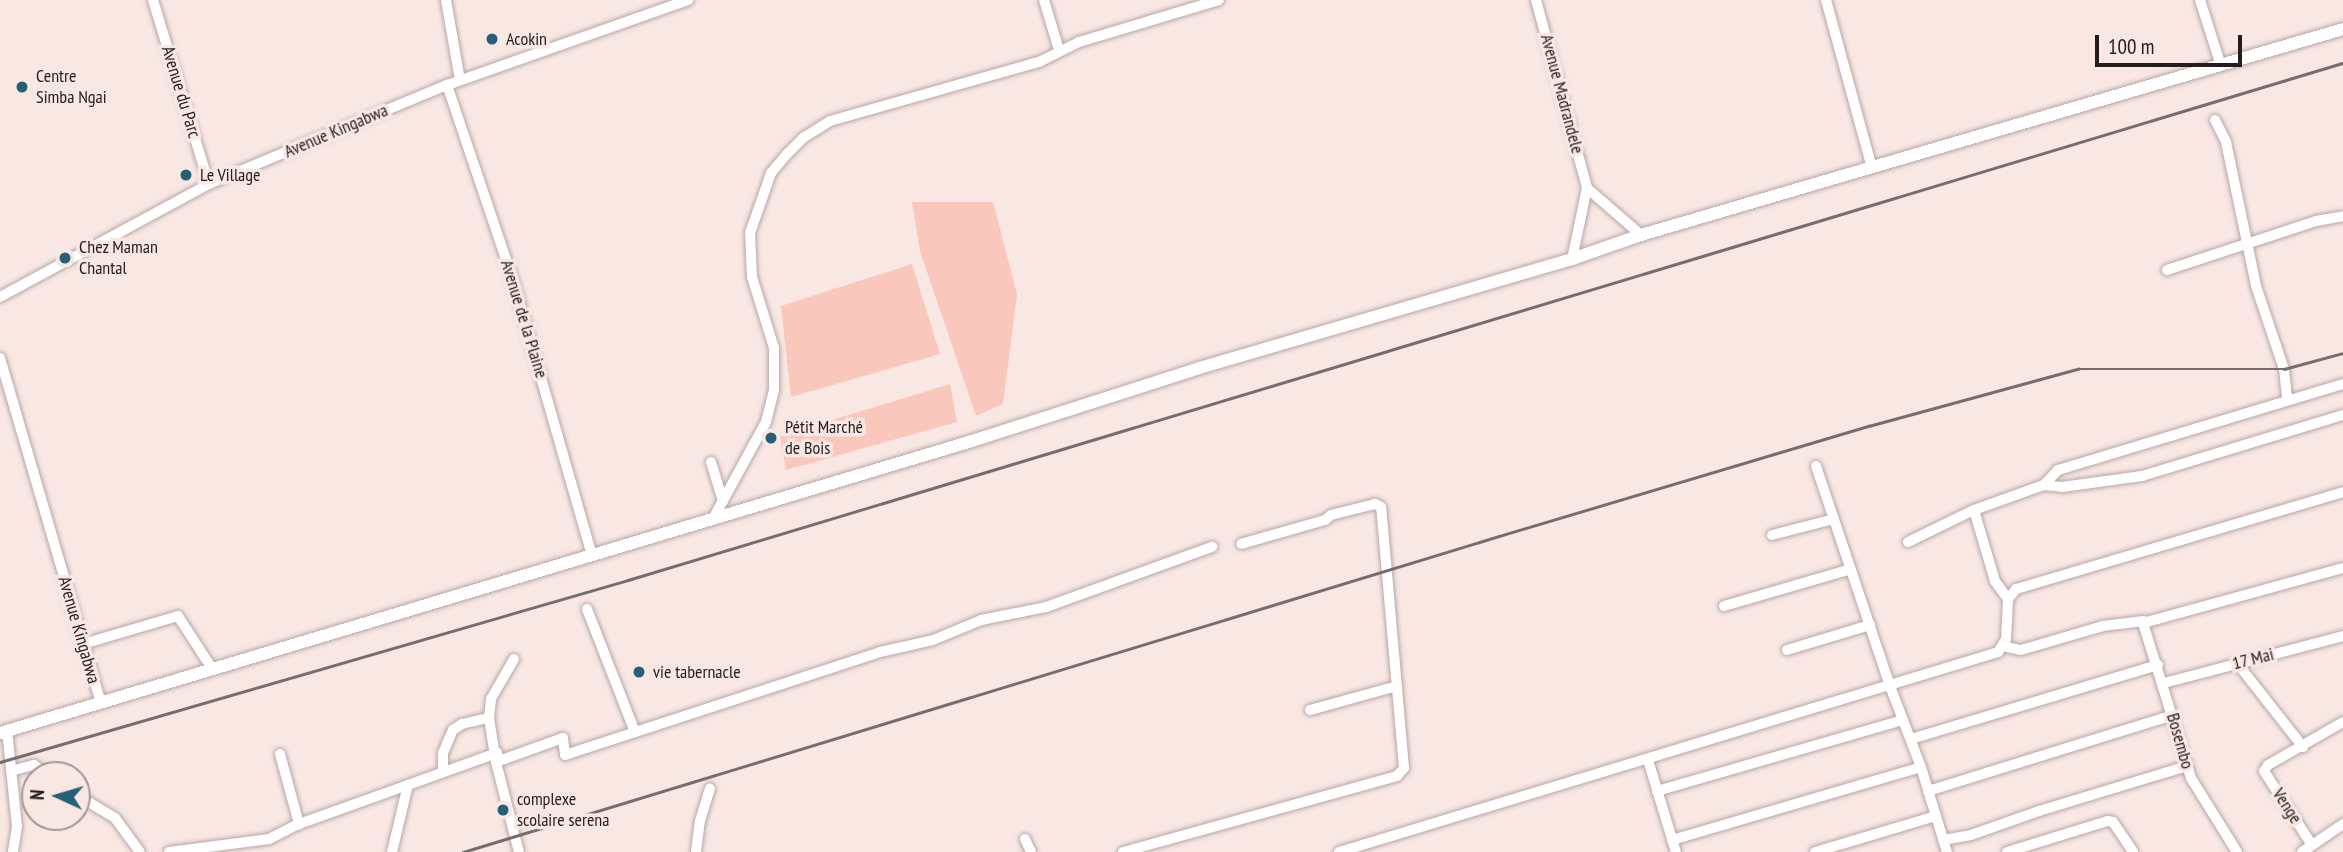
<!DOCTYPE html>
<html>
<head>
<meta charset="utf-8">
<style>
  body { margin:0 }
  #map { position:relative; width:2343px; height:852px; overflow:hidden; background:#f8e7e3; font-family:"PT Sans Narrow",sans-serif }
  div>[style] { position:absolute }
  [style*='--x'] { left:calc(var(--x)*1px); top:calc(var(--y)*1px); width:calc(var(--w)*1px); rotate:calc(var(--a)*1deg) }
  .green>* { inset:0; background:#fac7bd }
  .roads { filter:drop-shadow(0 0 2px #b7a7a4) drop-shadow(0 0 2px #b7a7a4) }
  .minor>* { height:10px; margin:-5px; padding:0 5px; transform-origin:5px; border-radius:5px; background:#fff }
  .major>* { height:12px; margin:-6px; padding:0 6px; transform-origin:6px; border-radius:6px; background:#fff }
  .rail>* { height:2.5px; margin:-1.25px; padding:0 1.25px; transform-origin:1.25px; border-radius:1.25px; background:#776d6b }
  .dots>* { width:19px; height:19px; translate:-50% -50%; box-sizing:border-box; border:4px solid #f8e7e3; border-radius:50% }
  span { translate:-50% -50%; white-space:nowrap; text-align:center; line-height:1.15; -webkit-text-stroke:7px #f8e7e3; paint-order:stroke }
  .poi-label { font-size:18px; color:#231d1c }
  .left { translate:0 -50%; text-align:left }
  .street-label { font-size:18px; color:#231d1c }
  .north { position:absolute; left:21px; top:761px; width:70px; height:70px; box-sizing:border-box; background:#f8e7e3; border:2px solid #a39693; border-radius:50%; rotate:274deg; font-size:19px; font-weight:700; line-height:28px; text-align:center; color:#231d1c }
  .north::after { content:''; display:block; margin:auto; width:24px; height:32px; background:#265f78; clip-path:polygon(50% 0,100% 100%,50% 72%,0 100%) }
  .scale { position:absolute; left:2095px; top:35px; width:147px; height:32px; box-sizing:border-box; border:4px solid #231d1c; border-top:0; padding-left:9px; font-size:21px; line-height:24px; white-space:nowrap; color:#231d1c; -webkit-text-stroke:5px #f8e7e3; paint-order:stroke }
</style>
</head>
<body>
<div id="map">
  <div class="green">
    <div style="clip-path:polygon(912px 202px,993px 202px,1017px 294px,1003px 404px,976px 416px,920px 251px)"></div>
    <div style="clip-path:polygon(912px 264px,940px 354px,791px 397px,781px 306px)"></div>
    <div style="clip-path:polygon(950px 384px,957px 422px,786px 470px,780px 436px)"></div>
  </div>
  <div class="roads">
    <div class="minor">
      <div style="--x:153;--y:0;--w:192;--a:73.1"></div>
      <div style="--x:446;--y:0;--w:81;--a:80.1"></div>
      <div style="--x:1044;--y:0;--w:52;--a:73.3"></div>
      <div style="--x:1536;--y:0;--w:195;--a:74.8"></div>
      <div style="--x:1587;--y:188;--w:73;--a:101.9"></div>
      <div style="--x:1826;--y:0;--w:174;--a:74.7"></div>
      <div style="--x:2200;--y:0;--w:69;--a:72.3"></div>
      <div style="--x:447;--y:85;--w:206;--a:71.3"></div>
      <div style="--x:513;--y:280;--w:287;--a:74"></div>
      <div style="--x:2215;--y:120;--w:25;--a:63"></div>
      <div style="--x:2226;--y:142;--w:147;--a:78.2"></div>
      <div style="--x:2256;--y:286;--w:88;--a:71.4"></div>
      <div style="--x:2284;--y:369;--w:31;--a:84"></div>
      <div style="--x:1587;--y:188;--w:72;--a:41"></div>
      <div style="--x:2167;--y:270;--w:157;--a:-18.2"></div>
      <div style="--x:2316;--y:221;--w:27;--a:-10"></div>
      <div style="--x:0;--y:297;--w:238;--a:-28.4"></div>
      <div style="--x:209;--y:184;--w:258;--a:-22.6"></div>
      <div style="--x:447;--y:85;--w:256;--a:-19.4"></div>
      <div style="--x:0;--y:358;--w:357;--a:73.7"></div>
      <div style="--x:711;--y:462;--w:41;--a:72.9"></div>
      <div style="--x:1816;--y:466;--w:232;--a:71.4"></div>
      <div style="--x:1890;--y:686;--w:87;--a:69.1"></div>
      <div style="--x:1921;--y:767;--w:89;--a:73"></div>
      <div style="--x:2044;--y:485;--w:18;--a:6"></div>
      <div style="--x:2062;--y:487;--w:81;--a:-7.8"></div>
      <div style="--x:2142;--y:476;--w:210;--a:-16.9"></div>
      <div style="--x:714;--y:517;--w:108;--a:-61.3"></div>
      <div style="--x:766;--y:422;--w:34;--a:-76"></div>
      <div style="--x:774;--y:389;--w:41;--a:-90"></div>
      <div style="--x:774;--y:348;--w:74;--a:-107.2"></div>
      <div style="--x:752;--y:277;--w:44;--a:-92.6"></div>
      <div style="--x:750;--y:233;--w:64;--a:-70.7"></div>
      <div style="--x:771;--y:173;--w:25;--a:-50"></div>
      <div style="--x:787;--y:154;--w:23;--a:-45"></div>
      <div style="--x:803;--y:138;--w:32;--a:-32"></div>
      <div style="--x:830;--y:121;--w:217;--a:-15.8"></div>
      <div style="--x:1039;--y:62;--w:45;--a:-26.6"></div>
      <div style="--x:1079;--y:42;--w:146;--a:-16.7"></div>
      <div style="--x:1772;--y:535;--w:64;--a:-14.5"></div>
      <div style="--x:1908;--y:542;--w:73;--a:-25.9"></div>
      <div style="--x:2008;--y:599;--w:22;--a:-126"></div>
      <div style="--x:1995;--y:581;--w:74;--a:-106.5"></div>
      <div style="--x:1974;--y:510;--w:74;--a:-19.7"></div>
      <div style="--x:2044;--y:485;--w:21;--a:-47"></div>
      <div style="--x:2058;--y:470;--w:298;--a:-16.8"></div>
      <div style="--x:1724;--y:606;--w:132;--a:-16.2"></div>
      <div style="--x:587;--y:609;--w:132;--a:68.7"></div>
      <div style="--x:83;--y:644;--w:99;--a:-16.4"></div>
      <div style="--x:178;--y:616;--w:61;--a:57.1"></div>
      <div style="--x:2003;--y:646;--w:18;--a:13"></div>
      <div style="--x:2021;--y:650;--w:85;--a:-16.3"></div>
      <div style="--x:2103;--y:626;--w:41;--a:-7"></div>
      <div style="--x:1787;--y:650;--w:87;--a:-16.8"></div>
      <div style="--x:514;--y:659;--w:46;--a:119.9"></div>
      <div style="--x:491;--y:699;--w:19;--a:96"></div>
      <div style="--x:489;--y:718;--w:45;--a:81"></div>
      <div style="--x:496;--y:762;--w:93;--a:75.7"></div>
      <div style="--x:2237;--y:663;--w:107;--a:51.8"></div>
      <div style="--x:2164;--y:683;--w:185;--a:-14.7"></div>
      <div style="--x:1310;--y:710;--w:90;--a:-15.4"></div>
      <div style="--x:7;--y:730;--w:97;--a:84.1"></div>
      <div style="--x:17;--y:826;--w:26;--a:99"></div>
      <div style="--x:1911;--y:739;--w:258;--a:-16.7"></div>
      <div style="--x:280;--y:754;--w:73;--a:74.8"></div>
      <div style="--x:299;--y:824;--w:116;--a:-19.7"></div>
      <div style="--x:1648;--y:760;--w:96;--a:73.1"></div>
      <div style="--x:496;--y:762;--w:71;--a:-19.7"></div>
      <div style="--x:563;--y:738;--w:17;--a:83"></div>
      <div style="--x:565;--y:755;--w:331;--a:-18.1"></div>
      <div style="--x:880;--y:652;--w:54;--a:-12.8"></div>
      <div style="--x:933;--y:640;--w:52;--a:-22.6"></div>
      <div style="--x:981;--y:620;--w:66;--a:-11.3"></div>
      <div style="--x:1046;--y:607;--w:177;--a:-19.9"></div>
      <div style="--x:11;--y:771;--w:24;--a:-15"></div>
      <div style="--x:34;--y:765;--w:17;--a:36"></div>
      <div style="--x:443;--y:772;--w:19;--a:-90"></div>
      <div style="--x:443;--y:753;--w:25;--a:-67"></div>
      <div style="--x:453;--y:730;--w:11;--a:-34"></div>
      <div style="--x:462;--y:724;--w:28;--a:-13"></div>
      <div style="--x:1657;--y:791;--w:256;--a:-16.1"></div>
      <div style="--x:1928;--y:791;--w:257;--a:-17.2"></div>
      <div style="--x:77;--y:795;--w:44;--a:31.2"></div>
      <div style="--x:115;--y:818;--w:42;--a:53.7"></div>
      <div style="--x:1025;--y:839;--w:14;--a:65"></div>
      <div style="--x:1672;--y:840;--w:259;--a:-16.3"></div>
      <div style="--x:1943;--y:840;--w:28;--a:-10"></div>
      <div style="--x:1971;--y:835;--w:72;--a:-19.4"></div>
      <div style="--x:2039;--y:811;--w:155;--a:-16.9"></div>
      <div style="--x:2312;--y:845;--w:88;--a:-123"></div>
      <div style="--x:2264;--y:771;--w:7;--a:-56"></div>
      <div style="--x:2268;--y:765;--w:86;--a:-29.8"></div>
      <div style="--x:169;--y:852;--w:101;--a:-7.4"></div>
      <div style="--x:269;--y:839;--w:34;--a:-27"></div>
      <div style="--x:392;--y:852;--w:69;--a:-76.6"></div>
      <div style="--x:408;--y:785;--w:95;--a:-19.8"></div>
      <div style="--x:696;--y:852;--w:31;--a:-83"></div>
      <div style="--x:700;--y:821;--w:34;--a:-73"></div>
      <div style="--x:1123;--y:852;--w:284;--a:-15.5"></div>
      <div style="--x:1397;--y:776;--w:11;--a:-49"></div>
      <div style="--x:1404;--y:768;--w:262;--a:-95"></div>
      <div style="--x:1381;--y:507;--w:7;--a:-153"></div>
      <div style="--x:1375;--y:504;--w:45;--a:166"></div>
      <div style="--x:1331;--y:515;--w:8;--a:140"></div>
      <div style="--x:1325;--y:520;--w:87;--a:164.1"></div>
      <div style="--x:1339;--y:852;--w:689;--a:-16.88"></div>
      <div style="--x:1998;--y:652;--w:15;--a:-58"></div>
      <div style="--x:2006;--y:639;--w:40;--a:-87.1"></div>
      <div style="--x:2008;--y:599;--w:13;--a:-51"></div>
      <div style="--x:2016;--y:589;--w:341;--a:-16.5"></div>
      <div style="--x:1815;--y:852;--w:126;--a:-16.6"></div>
      <div style="--x:2007;--y:852;--w:106;--a:-17.1"></div>
      <div style="--x:2108;--y:821;--w:5;--a:11"></div>
      <div style="--x:2113;--y:822;--w:36;--a:56"></div>
      <div style="--x:2237;--y:852;--w:87;--a:-121.9"></div>
      <div style="--x:2191;--y:778;--w:162;--a:-107.2"></div>
      <div style="--x:2143;--y:623;--w:207;--a:-15.4"></div>
      <div style="--x:2302;--y:852;--w:50;--a:-34.3"></div>
    </div>
    <div class="major">
      <div style="--x:0;--y:733;--w:1012;--a:-16.72"></div>
      <div style="--x:969;--y:442;--w:242;--a:-17.8"></div>
      <div style="--x:1199;--y:368;--w:389;--a:-16.3"></div>
      <div style="--x:1572;--y:259;--w:73;--a:-19.2"></div>
      <div style="--x:1641;--y:235;--w:732;--a:-16.35"></div>
    </div>
  </div>
  <div class="rail">
    <div style="--x:0;--y:762;--w:654;--a:-16.16"></div>
    <div style="--x:628;--y:580;--w:1791;--a:-16.78"></div>
    <div style="--x:463;--y:852;--w:1083;--a:-16.96"></div>
    <div style="--x:1499;--y:536;--w:386;--a:-16.6"></div>
    <div style="--x:1869;--y:426;--w:217;--a:-15.3"></div>
    <div style="--x:2078;--y:369;--w:206;--a:0"></div>
    <div style="--x:2284;--y:369;--w:61;--a:-15.2"></div>
  </div>
  <div class="dots">
    <div style="left:492px;top:39px;background:#265f78"></div>
    <div style="left:22px;top:87px;background:#265f78"></div>
    <div style="left:186px;top:175px;background:#265f78"></div>
    <div style="left:65px;top:258px;background:#265f78"></div>
    <div style="left:771px;top:438px;background:#265f78"></div>
    <div style="left:639px;top:672px;background:#265f78"></div>
    <div style="left:503px;top:810px;background:#265f78"></div>
  </div>
  <div class="poi-label">
    <span class="left" style="left:506px;top:39px">Acokin</span>
    <span class="left" style="left:36px;top:87px">Centre<br>Simba Ngai</span>
    <span class="left" style="left:200px;top:175px">Le Village</span>
    <span class="left" style="left:79px;top:258px">Chez Maman<br>Chantal</span>
    <span class="left" style="left:785px;top:438px">Pétit Marché<br>de Bois</span>
    <span class="left" style="left:653px;top:672px">vie tabernacle</span>
    <span class="left" style="left:517px;top:810px">complexe<br>scolaire serena</span>
  </div>
  <div class="street-label">
    <span style="left:181px;top:92px;rotate:73deg">Avenue du Parc</span>
    <span style="left:1562px;top:94px;rotate:75deg">Avenue Madrandele</span>
    <span style="left:336px;top:131px;rotate:-23deg">Avenue Kingabwa</span>
    <span style="left:524px;top:319px;rotate:73deg">Avenue de la Plaine</span>
    <span style="left:79px;top:630px;rotate:74deg">Avenue Kingabwa</span>
    <span style="left:2253px;top:659px;rotate:-14deg">17 Mai</span>
    <span style="left:2180px;top:741px;rotate:74deg">Bosembo</span>
    <span style="left:2287px;top:806px;rotate:57deg">Venge</span>
  </div>
  <div class="north">N</div>
  <div class="scale">100 m</div>
</div>
</body>
</html>
